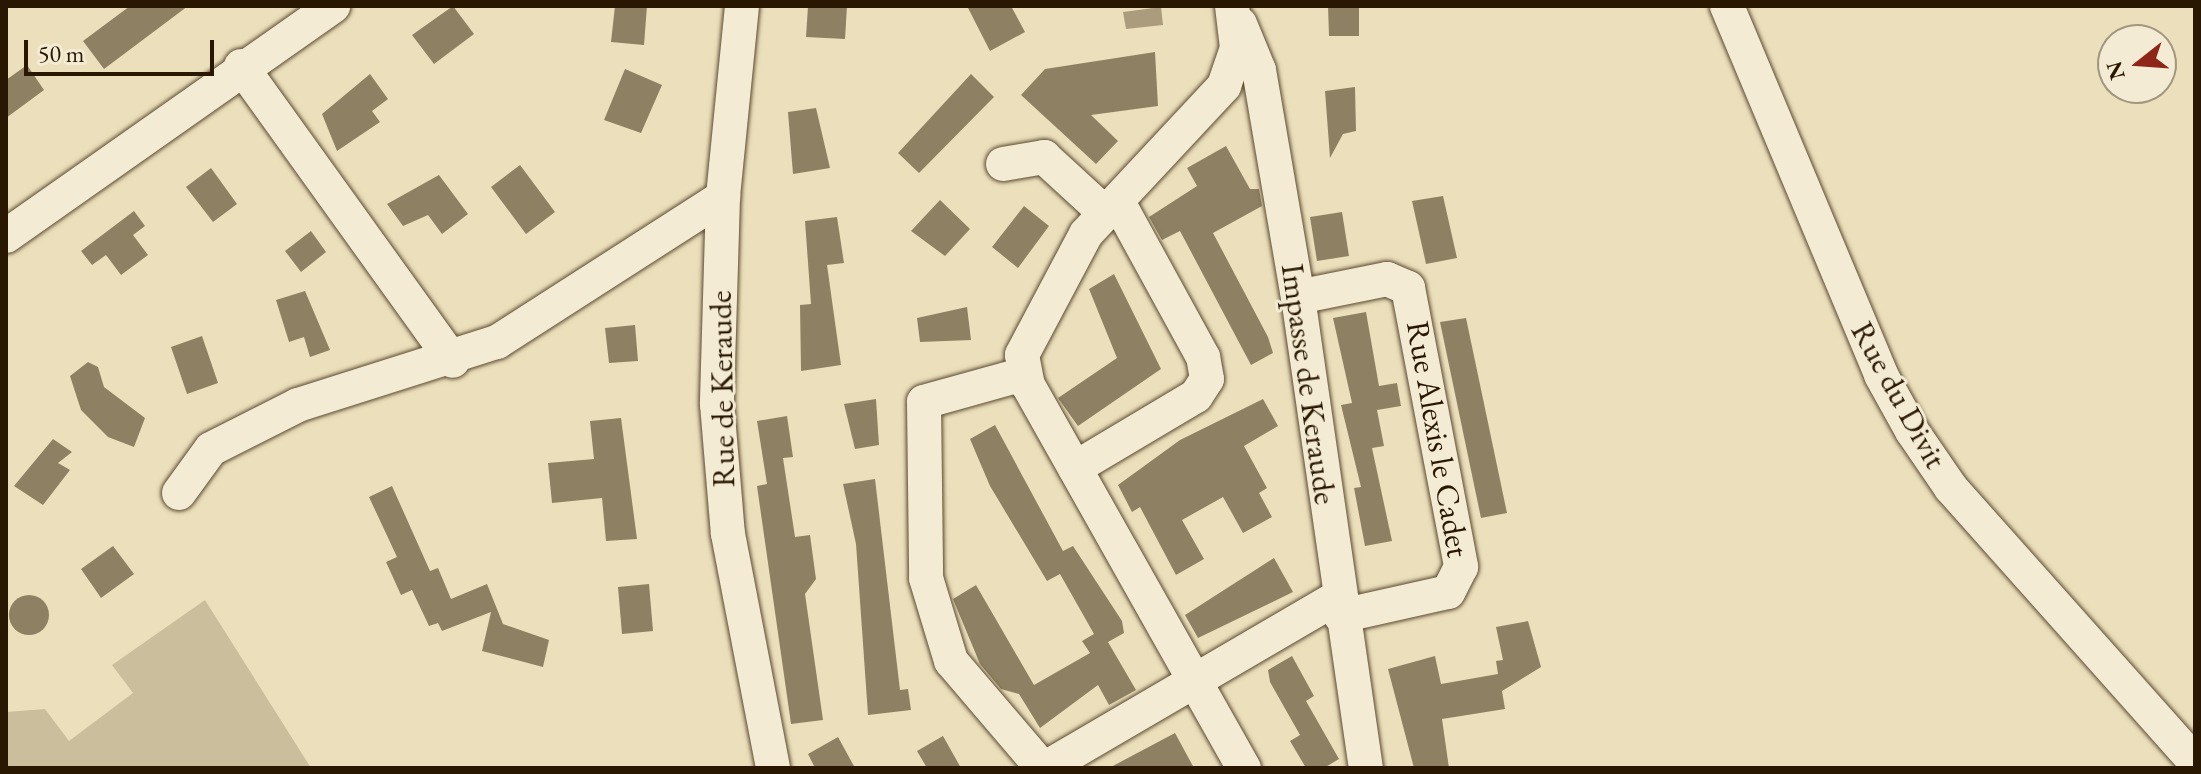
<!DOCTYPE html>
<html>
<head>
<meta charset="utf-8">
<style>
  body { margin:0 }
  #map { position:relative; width:2201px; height:774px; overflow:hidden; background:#ece0bc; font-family:"EB Garamond",serif }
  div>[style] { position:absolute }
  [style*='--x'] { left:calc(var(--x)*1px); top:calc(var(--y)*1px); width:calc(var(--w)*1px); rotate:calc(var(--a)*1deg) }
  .green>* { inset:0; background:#cbbe9c }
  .water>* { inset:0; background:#aa9c7d }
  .building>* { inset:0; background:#8e8063 }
  .round { border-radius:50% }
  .roads { filter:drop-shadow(0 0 2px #5a4930) drop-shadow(0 0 2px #5a4930) }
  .minor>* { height:34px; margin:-17px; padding:0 17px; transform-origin:17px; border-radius:17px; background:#f3ebd3 }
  span { translate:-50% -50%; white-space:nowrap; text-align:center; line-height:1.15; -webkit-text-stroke:6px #f3ebd3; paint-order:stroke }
  .street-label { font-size:32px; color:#291702 }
  .frame { position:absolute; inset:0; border:8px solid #291702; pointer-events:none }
  .north { position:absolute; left:2097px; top:24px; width:80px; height:80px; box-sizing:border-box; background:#f3ebd3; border:2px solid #a2967f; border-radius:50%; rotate:253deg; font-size:22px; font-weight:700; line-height:32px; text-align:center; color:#291702 }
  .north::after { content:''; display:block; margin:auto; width:28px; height:36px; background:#8f2418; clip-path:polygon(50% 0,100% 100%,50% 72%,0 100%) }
  .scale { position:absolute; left:24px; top:40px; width:190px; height:36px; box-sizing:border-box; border:4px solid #291702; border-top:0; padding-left:10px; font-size:24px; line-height:28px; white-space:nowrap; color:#291702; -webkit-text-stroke:6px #f3ebd3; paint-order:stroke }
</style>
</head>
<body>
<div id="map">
  <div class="green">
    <div style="clip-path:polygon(205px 600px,311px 768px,6px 768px,6px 712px,45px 709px,69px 741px,133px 693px,112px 665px)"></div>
  </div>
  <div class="water">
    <div style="clip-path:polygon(1161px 7px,1163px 25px,1126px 29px,1123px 12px)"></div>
  </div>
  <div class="building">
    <div style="clip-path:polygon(130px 6px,188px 6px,104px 69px,83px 41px)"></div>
    <div style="clip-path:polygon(453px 6px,474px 34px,434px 64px,412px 35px)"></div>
    <div style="clip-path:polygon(615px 6px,647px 6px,644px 45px,611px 42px)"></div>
    <div style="clip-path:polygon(808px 6px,847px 6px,845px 39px,806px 37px)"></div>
    <div style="clip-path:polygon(967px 6px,1011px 6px,1025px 32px,990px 51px)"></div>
    <div style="clip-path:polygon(1328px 6px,1359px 6px,1359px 36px,1329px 36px)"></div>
    <div style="clip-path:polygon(1155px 52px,1158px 106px,1091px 115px,1118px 141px,1096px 164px,1021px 95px,1045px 69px)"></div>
    <div style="clip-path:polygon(27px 65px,44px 90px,6px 118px,6px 80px)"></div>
    <div style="clip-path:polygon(625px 69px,662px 85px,641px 133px,604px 120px)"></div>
    <div style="clip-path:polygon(370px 74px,388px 99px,372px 111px,380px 122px,337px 151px,322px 114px)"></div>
    <div style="clip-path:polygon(971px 74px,994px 97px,919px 173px,898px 153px)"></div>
    <div style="clip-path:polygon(1355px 87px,1356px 131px,1343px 134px,1330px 158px,1325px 91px)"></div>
    <div style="clip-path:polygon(816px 108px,830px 168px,793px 174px,788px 112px)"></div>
    <div style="clip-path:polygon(1226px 146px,1250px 189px,1259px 189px,1262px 206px,1213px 233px,1268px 337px,1273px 353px,1251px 365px,1180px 231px,1162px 240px,1149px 217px,1197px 186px,1187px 168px)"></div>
    <div style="clip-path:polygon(520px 165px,555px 212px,526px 234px,491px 187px)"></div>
    <div style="clip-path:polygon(211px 168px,237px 204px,213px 222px,186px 187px)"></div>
    <div style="clip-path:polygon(439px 175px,468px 214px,442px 234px,428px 215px,403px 226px,387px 204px)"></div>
    <div style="clip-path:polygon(1443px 196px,1457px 258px,1426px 264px,1412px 201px)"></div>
    <div style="clip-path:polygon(940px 200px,970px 229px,945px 256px,911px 231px)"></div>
    <div style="clip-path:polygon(1024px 206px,1049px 226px,1018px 268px,992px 247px)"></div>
    <div style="clip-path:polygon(134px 211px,145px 226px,133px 235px,148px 255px,121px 275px,106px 255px,92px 265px,81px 251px)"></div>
    <div style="clip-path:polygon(1342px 212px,1349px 256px,1317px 261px,1310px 217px)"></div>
    <div style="clip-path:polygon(837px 217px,844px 263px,827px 265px,841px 365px,801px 371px,800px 305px,811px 304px,805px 221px)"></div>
    <div style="clip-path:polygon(311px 231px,326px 252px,301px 272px,285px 251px)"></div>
    <div style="clip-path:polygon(1114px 274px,1161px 369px,1078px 426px,1058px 398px,1117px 358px,1089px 289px)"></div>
    <div style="clip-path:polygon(305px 291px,330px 350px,310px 357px,304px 337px,289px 342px,276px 300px)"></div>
    <div style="clip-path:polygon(967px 307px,971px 340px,920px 342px,917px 318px)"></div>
    <div style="clip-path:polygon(1366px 312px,1379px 386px,1397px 383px,1401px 406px,1377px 410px,1384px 446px,1372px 448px,1392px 541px,1365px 546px,1354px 488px,1361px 487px,1341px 405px,1352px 403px,1333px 318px)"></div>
    <div style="clip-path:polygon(1466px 318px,1507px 513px,1481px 518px,1440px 322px)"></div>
    <div style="clip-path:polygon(635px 325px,638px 361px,609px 363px,605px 328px)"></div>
    <div style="clip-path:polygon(202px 336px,218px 383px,187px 394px,171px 347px)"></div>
    <div style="clip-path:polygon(88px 362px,98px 367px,104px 387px,145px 418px,134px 447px,108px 437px,81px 410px,70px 376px)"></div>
    <div style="clip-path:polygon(876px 399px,879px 445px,855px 449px,844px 404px)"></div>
    <div style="clip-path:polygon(1263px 399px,1278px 426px,1244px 446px,1267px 488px,1259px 493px,1272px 517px,1243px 533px,1223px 497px,1182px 520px,1204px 559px,1176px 575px,1140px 507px,1132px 512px,1118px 485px,1180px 440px)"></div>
    <div style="clip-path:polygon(787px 416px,793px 457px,783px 458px,795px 537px,810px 535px,816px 579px,805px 594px,823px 720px,791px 724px,757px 486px,767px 484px,757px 421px)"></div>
    <div style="clip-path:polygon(621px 418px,637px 539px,606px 541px,602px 498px,552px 503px,548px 463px,594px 459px,590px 421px)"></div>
    <div style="clip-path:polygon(995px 425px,1063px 551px,1073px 546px,1122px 621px,1124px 633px,1108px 642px,1136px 690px,1109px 705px,1098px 685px,1040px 728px,1019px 694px,1001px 689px,980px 664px,953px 599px,976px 585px,1034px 685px,1090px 653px,1082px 641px,1094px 634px,1060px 574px,1047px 581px,990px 486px,970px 439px)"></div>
    <div style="clip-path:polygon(53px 439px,72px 452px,58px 463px,70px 470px,43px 505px,14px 486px)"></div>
    <div style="clip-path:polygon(875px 479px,900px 690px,908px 689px,911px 710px,868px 715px,856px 544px,843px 484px)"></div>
    <div style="clip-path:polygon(392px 486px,430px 571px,438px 568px,451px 599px,487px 584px,503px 624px,549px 640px,543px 667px,482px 651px,491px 612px,442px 631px,438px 623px,429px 626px,412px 590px,401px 595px,386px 562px,397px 557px,369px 497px)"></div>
    <div style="clip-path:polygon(113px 546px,134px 574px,101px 598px,81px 569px)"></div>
    <div style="clip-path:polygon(1274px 558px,1293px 592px,1198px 638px,1185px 615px)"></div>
    <div style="clip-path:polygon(649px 584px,653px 631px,622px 634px,618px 587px)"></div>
    <div class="round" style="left:9px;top:595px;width:40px;height:40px"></div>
    <div style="clip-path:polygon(1528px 621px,1541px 667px,1502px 691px,1505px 709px,1442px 719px,1449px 768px,1414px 768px,1388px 669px,1435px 656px,1441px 684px,1498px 674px,1496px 661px,1503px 660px,1496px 627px)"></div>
    <div style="clip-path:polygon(1292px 656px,1314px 696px,1306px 701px,1339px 759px,1324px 768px,1306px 768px,1290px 741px,1300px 735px,1270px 682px,1268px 670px)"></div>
    <div style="clip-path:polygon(1175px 733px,1194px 768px,1109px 768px)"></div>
    <div style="clip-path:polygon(943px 736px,961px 768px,927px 768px,917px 751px)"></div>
    <div style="clip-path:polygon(838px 737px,855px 768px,815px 768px,808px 754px)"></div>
  </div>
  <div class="roads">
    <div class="minor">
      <div style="--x:742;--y:6;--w:192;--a:95.7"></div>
      <div style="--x:723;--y:197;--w:207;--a:91.7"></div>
      <div style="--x:717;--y:404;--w:130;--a:85.2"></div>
      <div style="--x:728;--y:534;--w:238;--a:79.1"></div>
      <div style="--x:1232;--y:6;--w:42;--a:83.2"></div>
      <div style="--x:1237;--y:48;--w:40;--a:108.9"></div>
      <div style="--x:1224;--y:86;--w:202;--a:133"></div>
      <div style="--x:1086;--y:234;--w:137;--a:117.9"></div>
      <div style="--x:1022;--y:355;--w:31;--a:79"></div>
      <div style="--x:1028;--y:385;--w:440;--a:60.6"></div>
      <div style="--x:1727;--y:6;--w:400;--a:67.3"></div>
      <div style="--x:1881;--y:375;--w:64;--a:61"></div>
      <div style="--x:1912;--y:431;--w:69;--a:55.6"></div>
      <div style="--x:1951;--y:488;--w:367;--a:48.3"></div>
      <div style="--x:1240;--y:24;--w:50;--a:67.6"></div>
      <div style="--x:1259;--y:70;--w:230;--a:80.3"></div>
      <div style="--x:1298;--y:297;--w:476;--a:81.8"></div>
      <div style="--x:241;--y:66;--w:363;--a:54.3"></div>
      <div style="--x:1003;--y:164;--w:42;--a:-9.7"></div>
      <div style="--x:1044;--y:157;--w:84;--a:42.6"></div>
      <div style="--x:6;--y:236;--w:400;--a:-35.1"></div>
      <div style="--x:1298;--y:297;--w:91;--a:-11.4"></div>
      <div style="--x:1387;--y:279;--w:23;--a:23"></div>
      <div style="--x:1408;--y:288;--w:284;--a:79.2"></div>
      <div style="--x:1461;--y:567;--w:28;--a:117"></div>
      <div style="--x:1448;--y:592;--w:110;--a:167.4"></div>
      <div style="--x:1024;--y:374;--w:104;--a:164.4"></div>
      <div style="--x:924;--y:402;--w:176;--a:89.3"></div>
      <div style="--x:926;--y:578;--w:87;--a:73.2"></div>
      <div style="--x:951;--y:661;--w:135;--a:49.5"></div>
      <div style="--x:1039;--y:764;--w:10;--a:11"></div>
      <div style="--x:1049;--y:766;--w:335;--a:-30.3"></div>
      <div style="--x:1075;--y:468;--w:141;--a:-30.8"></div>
      <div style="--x:1196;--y:396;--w:20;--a:-57"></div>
      <div style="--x:1207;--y:379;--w:22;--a:-100"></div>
      <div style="--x:1203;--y:357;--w:177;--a:-118.7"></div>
      <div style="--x:179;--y:493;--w:54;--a:-54"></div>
      <div style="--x:211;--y:449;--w:97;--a:-26.8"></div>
      <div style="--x:298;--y:405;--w:209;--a:-17.6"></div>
      <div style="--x:497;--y:342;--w:269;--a:-32.7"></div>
    </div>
  </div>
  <div class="street-label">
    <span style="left:1309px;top:384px;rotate:82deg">Impasse de Keraude</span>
    <span style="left:722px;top:389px;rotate:-91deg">Rue de Keraude</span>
    <span style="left:1899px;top:395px;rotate:61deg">Rue du Divit</span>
    <span style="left:1438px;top:439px;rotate:80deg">Rue Alexis le Cadet</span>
  </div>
  <div class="frame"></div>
  <div class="north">N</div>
  <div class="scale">50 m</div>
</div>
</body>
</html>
